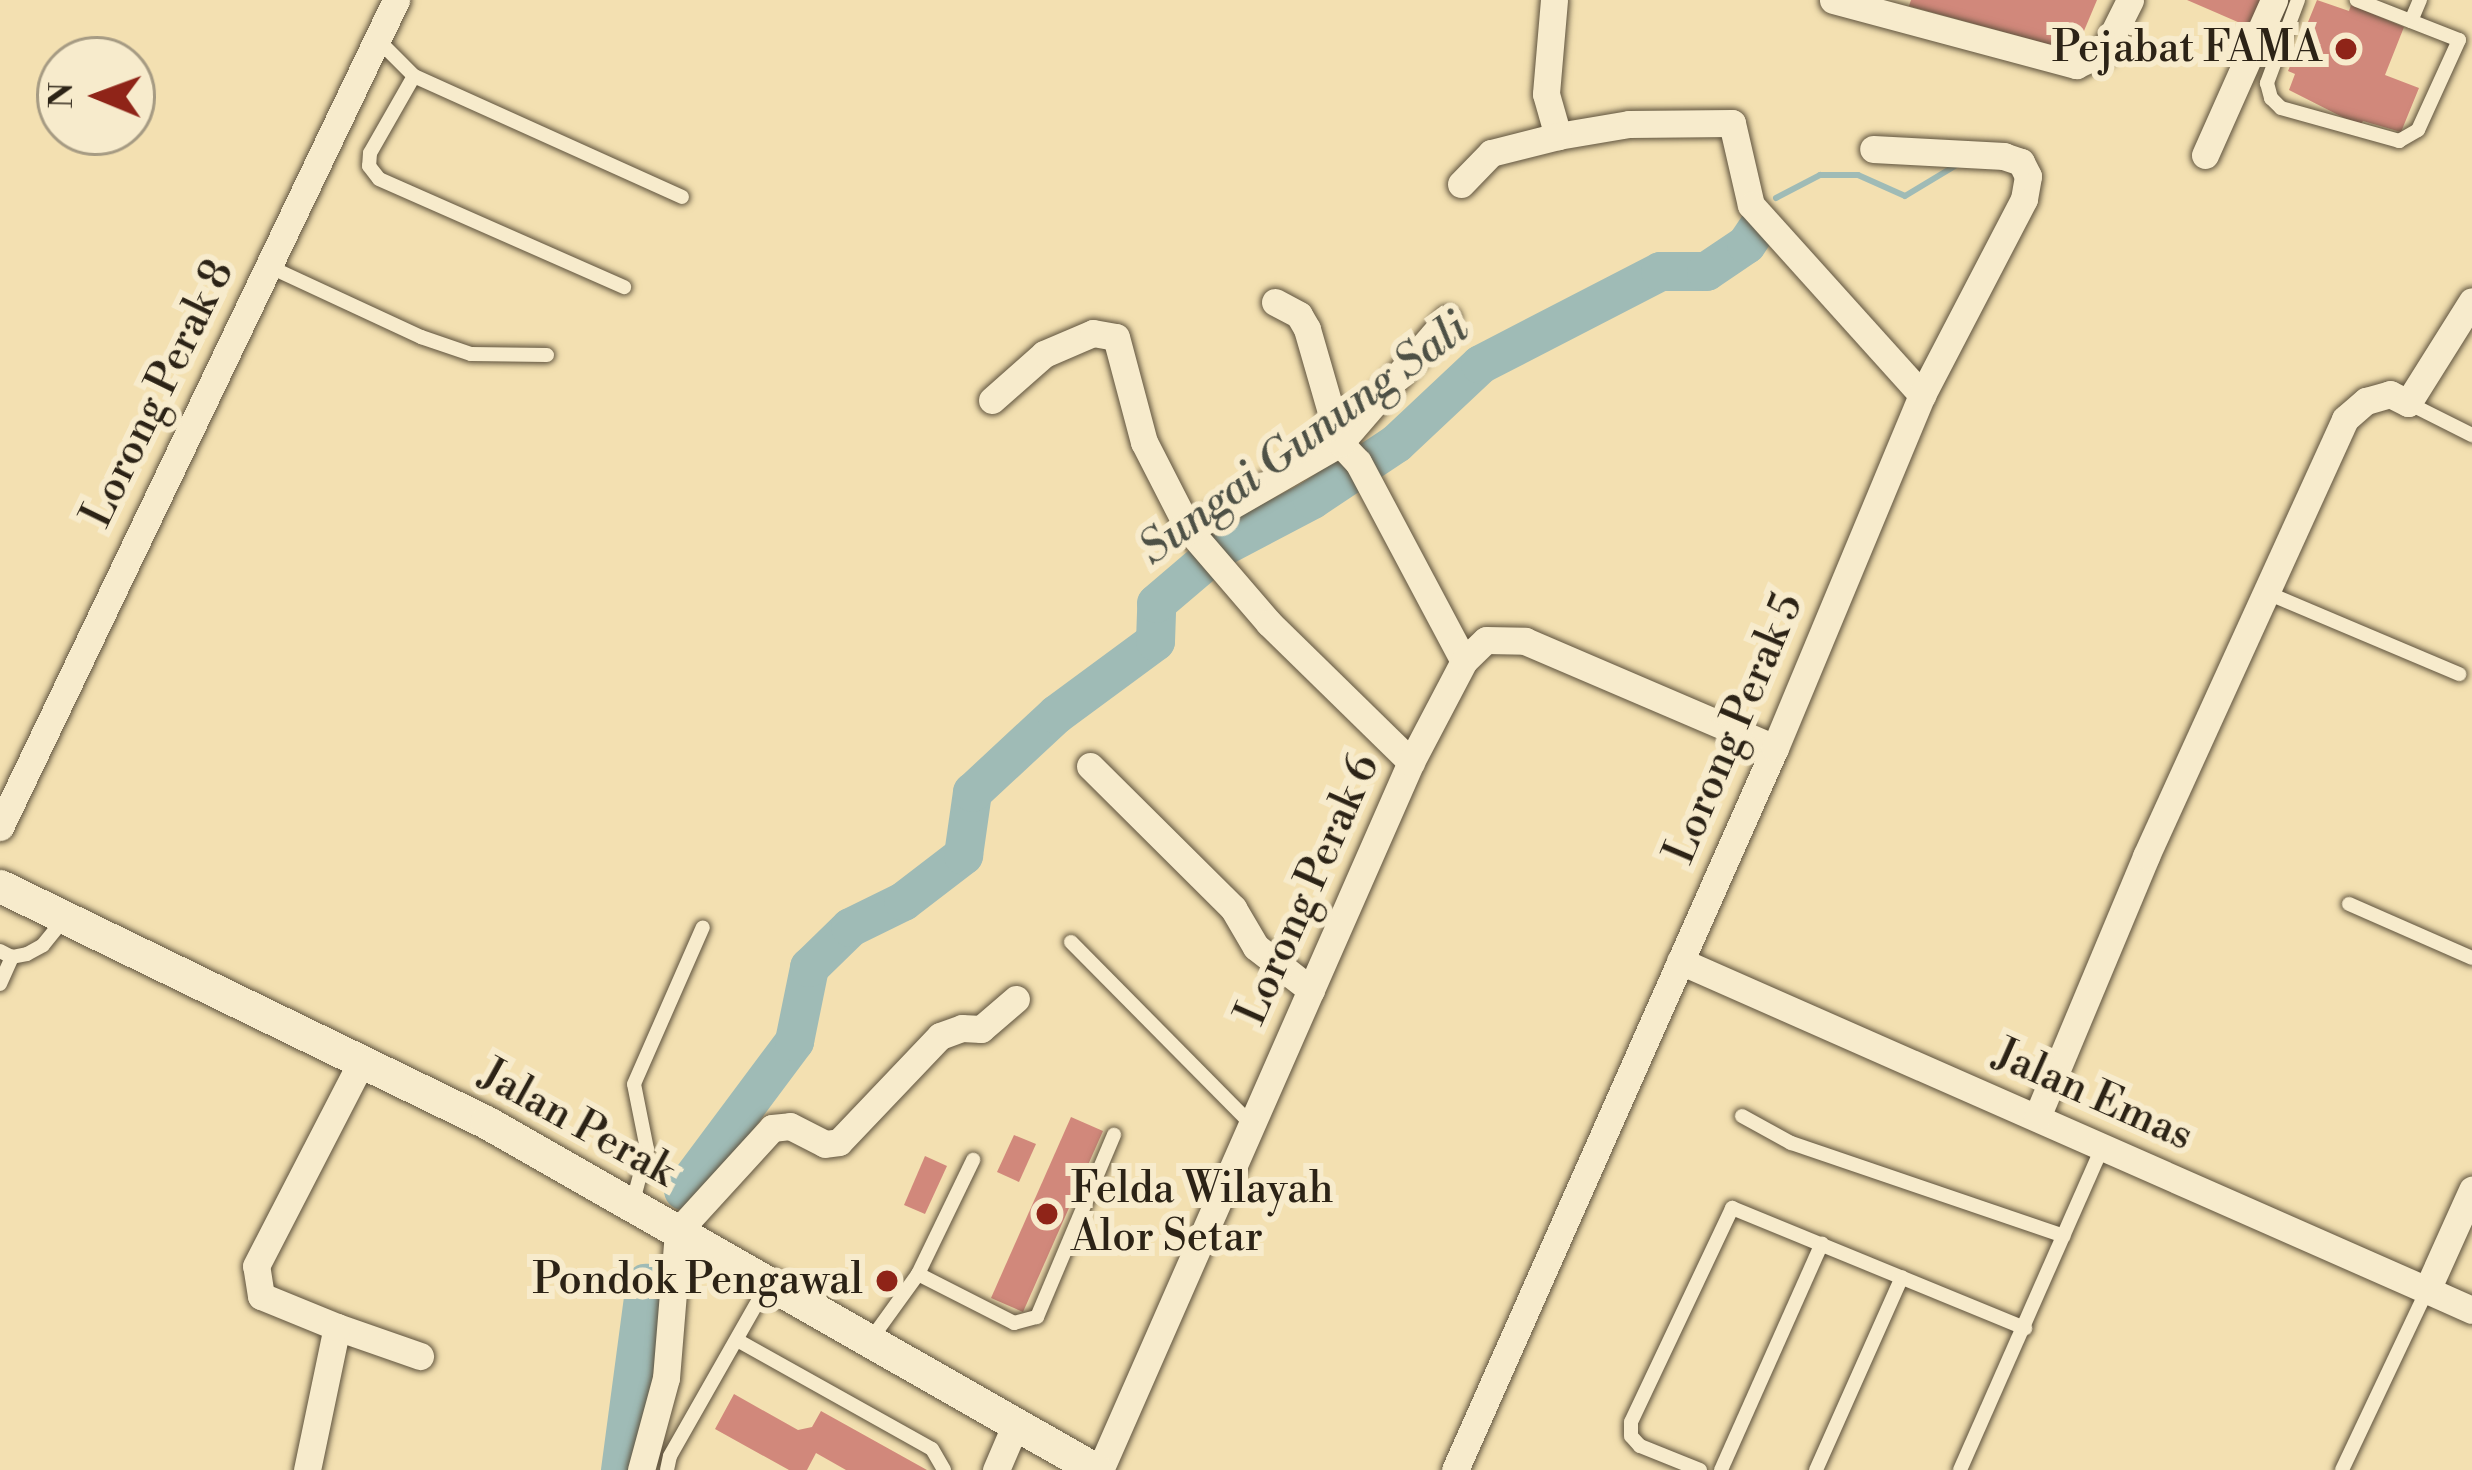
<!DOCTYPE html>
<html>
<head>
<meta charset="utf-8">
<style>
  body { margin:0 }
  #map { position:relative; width:2472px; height:1470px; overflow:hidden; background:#f3e0b1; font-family:"Libre Bodoni",serif }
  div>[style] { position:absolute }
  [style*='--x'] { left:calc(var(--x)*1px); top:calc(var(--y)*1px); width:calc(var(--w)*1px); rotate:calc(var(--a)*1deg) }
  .stream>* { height:6px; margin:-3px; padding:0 3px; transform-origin:3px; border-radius:3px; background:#9fbbb6 }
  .river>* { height:39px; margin:-19.5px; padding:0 19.5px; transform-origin:19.5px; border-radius:19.5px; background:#9fbbb6 }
  .building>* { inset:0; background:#d1887b }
  .roads { filter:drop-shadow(0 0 3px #5e523d) drop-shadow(0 0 3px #5e523d) }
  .service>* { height:14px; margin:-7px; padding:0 7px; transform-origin:7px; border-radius:7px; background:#f7ebcc }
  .minor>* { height:27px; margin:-13.5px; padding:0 13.5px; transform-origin:13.5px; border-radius:13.5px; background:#f7ebcc }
  .tertiary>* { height:33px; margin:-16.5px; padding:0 16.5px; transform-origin:16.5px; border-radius:16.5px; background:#f7ebcc }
  .dots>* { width:33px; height:33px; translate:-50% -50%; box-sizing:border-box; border:6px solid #f7ebcc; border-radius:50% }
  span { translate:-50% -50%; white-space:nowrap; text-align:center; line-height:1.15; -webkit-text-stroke:12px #f7ebcc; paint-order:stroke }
  .poi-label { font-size:42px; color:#2c2316 }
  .right { translate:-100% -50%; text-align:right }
  .left { translate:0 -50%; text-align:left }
  .street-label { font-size:42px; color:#2c2316 }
  .water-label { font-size:45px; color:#4e5146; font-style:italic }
  .north { position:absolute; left:36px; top:36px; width:120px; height:120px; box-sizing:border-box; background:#f7ebcc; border:3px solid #a69b83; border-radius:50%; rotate:271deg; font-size:33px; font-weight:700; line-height:48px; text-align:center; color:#2c2316 }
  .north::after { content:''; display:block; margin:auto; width:42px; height:54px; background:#8f2418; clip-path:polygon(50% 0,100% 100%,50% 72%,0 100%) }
</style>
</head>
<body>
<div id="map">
  <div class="stream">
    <div style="--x:1776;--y:198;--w:50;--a:-27.6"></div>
    <div style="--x:1820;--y:175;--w:38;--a:0"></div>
    <div style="--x:1858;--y:175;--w:51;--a:24.1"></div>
    <div style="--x:1905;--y:196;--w:62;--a:-31.1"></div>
  </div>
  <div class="river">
    <div style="--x:683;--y:1190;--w:186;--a:-53.3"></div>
    <div style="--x:794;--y:1041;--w:76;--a:-78.5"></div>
    <div style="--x:809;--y:967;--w:57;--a:-44.3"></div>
    <div style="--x:850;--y:927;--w:59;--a:-26.1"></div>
    <div style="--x:903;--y:901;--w:76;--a:-37.5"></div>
    <div style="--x:963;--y:855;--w:64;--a:-81.9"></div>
    <div style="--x:972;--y:792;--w:115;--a:-42.9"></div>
    <div style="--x:1056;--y:714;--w:123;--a:-36.4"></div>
    <div style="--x:1155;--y:641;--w:38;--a:-88"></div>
    <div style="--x:1156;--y:603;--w:88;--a:-40.4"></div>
    <div style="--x:1223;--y:546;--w:101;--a:-27.8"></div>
    <div style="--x:1312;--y:499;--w:101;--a:-33.7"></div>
    <div style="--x:1396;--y:443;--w:115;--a:-43.2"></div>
    <div style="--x:1480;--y:364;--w:203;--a:-27.3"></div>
    <div style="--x:1660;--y:271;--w:46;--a:0"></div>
    <div style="--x:1706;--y:271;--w:48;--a:-34"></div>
    <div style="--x:1746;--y:244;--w:22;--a:-56"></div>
    <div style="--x:620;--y:1470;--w:189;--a:-82.4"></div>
  </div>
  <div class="building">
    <div style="clip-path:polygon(1911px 0,2097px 0,2081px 38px,2062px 48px,1909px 6px)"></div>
    <div style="clip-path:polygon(2187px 0,2266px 0,2254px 29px)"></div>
    <div style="clip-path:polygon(2317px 0,2349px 11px,2351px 5px,2404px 27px,2385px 75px,2419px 88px,2401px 132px,2363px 121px,2360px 126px,2289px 90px,2295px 74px,2288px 71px)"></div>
    <div style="clip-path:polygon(1071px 1117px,1103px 1131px,1023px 1312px,991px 1298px)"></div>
    <div style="clip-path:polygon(1014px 1135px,1036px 1144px,1019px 1182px,997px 1172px)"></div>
    <div style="clip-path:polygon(925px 1156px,947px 1166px,925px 1214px,904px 1205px)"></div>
    <div style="clip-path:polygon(884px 1268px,899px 1277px,890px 1293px,875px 1285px)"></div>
    <div style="clip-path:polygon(734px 1394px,798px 1430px,812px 1427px,821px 1411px,927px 1470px,846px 1470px,816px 1453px,807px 1470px,789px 1470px,715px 1429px)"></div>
  </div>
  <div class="roads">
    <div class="service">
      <div style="--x:2298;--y:0;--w:89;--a:110.5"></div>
      <div style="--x:2267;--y:83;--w:16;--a:75"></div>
      <div style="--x:2271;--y:98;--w:14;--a:45"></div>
      <div style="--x:2281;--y:108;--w:123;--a:15.6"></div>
      <div style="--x:2399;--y:141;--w:22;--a:-30"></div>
      <div style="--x:2418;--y:130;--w:99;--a:-65.5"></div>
      <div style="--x:2459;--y:40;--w:110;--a:-158.6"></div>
      <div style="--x:2411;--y:21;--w:23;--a:-67"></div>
      <div style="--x:378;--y:40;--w:51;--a:45"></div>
      <div style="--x:414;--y:76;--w:294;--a:24.3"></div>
      <div style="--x:414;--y:76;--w:89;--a:119.7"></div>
      <div style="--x:370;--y:153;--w:13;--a:94"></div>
      <div style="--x:369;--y:166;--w:16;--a:52"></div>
      <div style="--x:379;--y:179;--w:268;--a:23.8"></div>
      <div style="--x:268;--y:266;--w:169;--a:24.9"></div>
      <div style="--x:421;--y:337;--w:53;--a:18.8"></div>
      <div style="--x:471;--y:354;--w:76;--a:0.8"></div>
      <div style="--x:2408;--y:403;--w:72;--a:26.6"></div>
      <div style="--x:2265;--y:592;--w:211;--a:22.9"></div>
      <div style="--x:2349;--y:904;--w:134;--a:23.7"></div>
      <div style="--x:1071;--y:942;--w:257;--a:45.3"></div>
      <div style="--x:0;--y:951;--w:13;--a:27"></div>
      <div style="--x:12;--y:957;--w:15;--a:-11"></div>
      <div style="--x:27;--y:954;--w:18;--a:-29"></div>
      <div style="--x:43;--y:945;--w:32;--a:-51"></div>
      <div style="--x:0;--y:984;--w:30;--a:-66"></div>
      <div style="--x:1742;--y:1116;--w:56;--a:28.9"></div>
      <div style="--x:1791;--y:1143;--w:288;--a:18.8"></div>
      <div style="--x:632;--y:1205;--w:58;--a:-75"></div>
      <div style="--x:647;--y:1149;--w:66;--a:-101.3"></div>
      <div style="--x:634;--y:1084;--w:171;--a:-66.3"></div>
      <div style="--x:918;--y:1274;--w:127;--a:-64.2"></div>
      <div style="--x:737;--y:1340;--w:223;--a:29.2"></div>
      <div style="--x:932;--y:1449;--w:24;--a:60"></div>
      <div style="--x:869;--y:1342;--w:84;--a:-54.2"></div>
      <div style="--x:918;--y:1274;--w:108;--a:27"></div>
      <div style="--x:1014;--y:1323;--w:24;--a:-15"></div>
      <div style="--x:1037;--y:1317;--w:198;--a:-67.1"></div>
      <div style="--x:667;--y:1470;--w:14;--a:-78"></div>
      <div style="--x:670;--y:1456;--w:197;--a:-60.4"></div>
      <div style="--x:1700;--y:1470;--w:65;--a:-158.2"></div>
      <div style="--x:1640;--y:1446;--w:13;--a:-132"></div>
      <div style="--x:1631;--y:1436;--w:14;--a:-90"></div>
      <div style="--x:1631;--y:1422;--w:237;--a:-64.7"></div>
      <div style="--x:1732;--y:1208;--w:317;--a:22.3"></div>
      <div style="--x:1721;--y:1470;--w:248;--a:-66"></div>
      <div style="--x:1816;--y:1470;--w:211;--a:-66"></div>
      <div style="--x:1960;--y:1470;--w:354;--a:-66.2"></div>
      <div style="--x:2342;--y:1470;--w:199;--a:-64.7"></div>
    </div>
    <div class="minor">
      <div style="--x:1554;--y:0;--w:94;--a:94.9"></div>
      <div style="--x:1546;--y:94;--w:44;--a:74.1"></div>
      <div style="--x:1558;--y:136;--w:72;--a:-9.6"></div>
      <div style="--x:1629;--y:124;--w:103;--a:-0.6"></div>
      <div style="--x:1732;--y:123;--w:84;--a:77"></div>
      <div style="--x:1751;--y:205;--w:256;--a:48"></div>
      <div style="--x:1833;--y:0;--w:252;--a:15"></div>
      <div style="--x:2076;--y:65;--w:31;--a:-25"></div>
      <div style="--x:2104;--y:52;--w:58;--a:-63.4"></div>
      <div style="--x:2205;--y:155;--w:170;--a:-66"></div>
      <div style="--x:1461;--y:184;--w:43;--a:-45.9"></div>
      <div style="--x:1491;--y:153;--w:69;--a:-14.2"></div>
      <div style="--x:1275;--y:302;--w:27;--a:28"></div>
      <div style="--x:1299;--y:315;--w:16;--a:60"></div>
      <div style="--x:1307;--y:329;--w:119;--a:73.9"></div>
      <div style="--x:1340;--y:443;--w:26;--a:47"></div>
      <div style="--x:1358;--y:462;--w:225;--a:62"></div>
      <div style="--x:992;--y:400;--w:69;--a:-41.5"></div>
      <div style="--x:1044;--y:354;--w:53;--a:-23.2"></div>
      <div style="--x:1093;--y:333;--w:23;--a:10"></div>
      <div style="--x:1116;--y:337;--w:109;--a:75.1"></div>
      <div style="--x:1144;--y:442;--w:99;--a:62.9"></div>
      <div style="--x:1189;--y:530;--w:123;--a:49.3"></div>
      <div style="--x:1269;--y:623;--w:199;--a:44.4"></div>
      <div style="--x:1189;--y:530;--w:174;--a:-29.9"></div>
      <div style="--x:1340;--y:443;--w:164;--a:-49.2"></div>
      <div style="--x:1090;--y:766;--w:202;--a:44.8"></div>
      <div style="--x:1233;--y:908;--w:45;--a:59.5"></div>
      <div style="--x:1256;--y:947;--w:70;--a:38"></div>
      <div style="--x:0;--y:827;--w:917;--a:-64.41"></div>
      <div style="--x:1680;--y:961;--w:865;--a:23.78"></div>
      <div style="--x:2037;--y:1117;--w:283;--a:-67.3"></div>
      <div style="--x:2146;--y:856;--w:480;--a:-65.5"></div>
      <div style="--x:2345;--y:419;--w:28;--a:-41"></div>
      <div style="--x:2366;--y:401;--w:25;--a:-16"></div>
      <div style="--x:2390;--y:394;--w:20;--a:27"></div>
      <div style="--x:2408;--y:403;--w:120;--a:-57.9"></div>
      <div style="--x:2427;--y:1290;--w:110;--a:-65.8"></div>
      <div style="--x:337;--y:1327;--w:88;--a:19.3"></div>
      <div style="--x:307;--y:1470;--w:146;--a:-78.2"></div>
      <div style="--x:337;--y:1327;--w:82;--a:-157.8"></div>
      <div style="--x:261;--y:1296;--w:30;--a:-99"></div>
      <div style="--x:256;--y:1266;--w:229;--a:-62.7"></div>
      <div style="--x:641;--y:1470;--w:95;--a:-74.8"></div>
      <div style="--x:666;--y:1378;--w:147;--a:-85.3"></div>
      <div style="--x:678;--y:1231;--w:139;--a:-47.6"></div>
      <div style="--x:772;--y:1128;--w:18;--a:-6"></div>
      <div style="--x:790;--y:1126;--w:39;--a:27"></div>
      <div style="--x:825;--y:1144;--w:14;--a:-8"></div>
      <div style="--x:839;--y:1142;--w:146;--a:-46.4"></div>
      <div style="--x:940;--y:1036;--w:23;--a:-20"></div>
      <div style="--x:962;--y:1028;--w:19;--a:3"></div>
      <div style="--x:981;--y:1029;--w:46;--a:-40.6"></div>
      <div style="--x:996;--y:1470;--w:46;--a:-66.8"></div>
      <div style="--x:1100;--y:1470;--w:773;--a:-66.29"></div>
      <div style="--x:1411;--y:762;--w:114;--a:-62.3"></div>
      <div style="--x:1464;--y:661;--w:30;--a:-44"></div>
      <div style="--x:1486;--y:640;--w:39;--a:1"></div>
      <div style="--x:1525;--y:641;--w:272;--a:23.2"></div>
      <div style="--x:1455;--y:1470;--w:790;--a:-66.1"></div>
      <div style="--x:1775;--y:748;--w:382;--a:-67.4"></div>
      <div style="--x:1922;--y:395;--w:221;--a:-62.5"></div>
      <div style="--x:2024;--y:199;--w:23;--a:-80"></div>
      <div style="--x:2028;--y:176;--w:16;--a:-117"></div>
      <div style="--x:2021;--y:162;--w:18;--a:-161"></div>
      <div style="--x:2004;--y:156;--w:131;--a:-176.9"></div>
    </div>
    <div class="tertiary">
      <div style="--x:0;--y:886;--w:540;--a:25.9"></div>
      <div style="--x:486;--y:1122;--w:702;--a:29.7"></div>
    </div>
  </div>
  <div class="dots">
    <div style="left:2346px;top:49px;background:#8f2418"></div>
    <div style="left:1047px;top:1214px;background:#8f2418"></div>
    <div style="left:887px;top:1281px;background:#8f2418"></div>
  </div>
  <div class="poi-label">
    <span class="right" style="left:2322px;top:49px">Pejabat FAMA</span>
    <span class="left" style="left:1071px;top:1214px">Felda Wilayah<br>Alor Setar</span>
    <span class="right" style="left:863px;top:1281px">Pondok Pengawal</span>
  </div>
  <div class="street-label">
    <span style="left:159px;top:394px;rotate:-64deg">Lorong Perak 8</span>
    <span style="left:1735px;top:729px;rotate:-67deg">Lorong Perak 5</span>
    <span style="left:1309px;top:890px;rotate:-66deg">Lorong Perak 6</span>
    <span style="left:2093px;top:1096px;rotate:24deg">Jalan Emas</span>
    <span style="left:577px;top:1124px;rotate:29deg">Jalan Perak</span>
  </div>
  <div class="water-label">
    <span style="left:1304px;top:439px;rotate:-36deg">Sungai Gunung Sali</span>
  </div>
  <div class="north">N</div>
</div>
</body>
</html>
